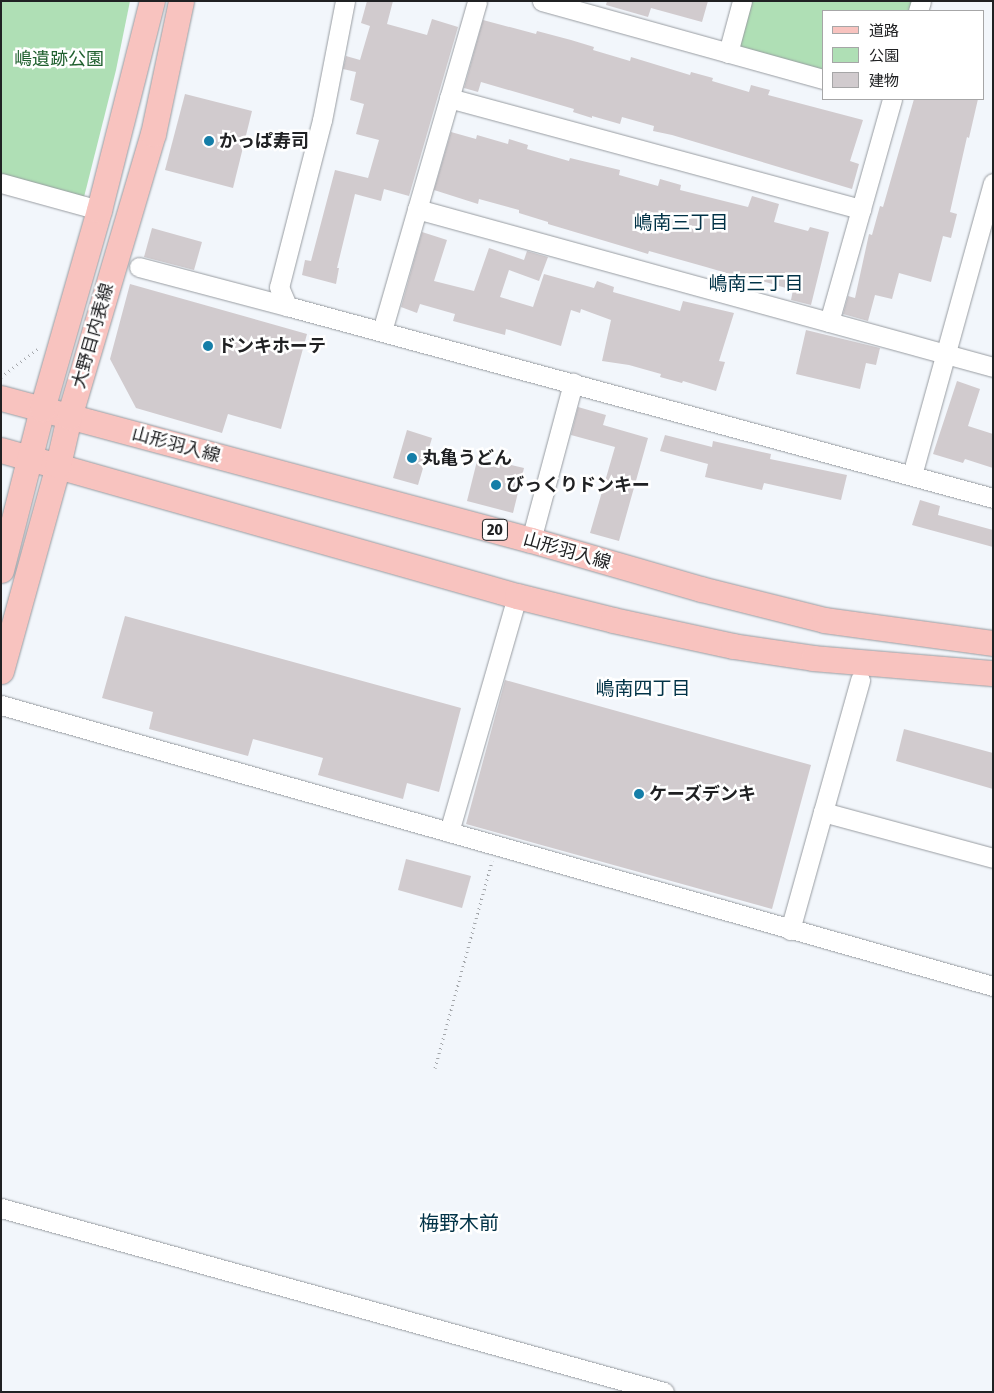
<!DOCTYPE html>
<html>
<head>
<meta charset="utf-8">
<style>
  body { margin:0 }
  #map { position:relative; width:994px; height:1393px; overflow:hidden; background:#f2f6fb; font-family:"Fira Sans Condensed","Noto Sans JP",sans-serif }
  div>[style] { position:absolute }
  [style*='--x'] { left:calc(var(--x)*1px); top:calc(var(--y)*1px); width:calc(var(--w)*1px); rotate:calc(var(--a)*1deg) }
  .green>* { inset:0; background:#afdfb5 }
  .building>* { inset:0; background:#d1cbce }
  .path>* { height:3px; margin-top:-1.5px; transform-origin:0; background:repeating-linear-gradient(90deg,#a4a7ab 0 1px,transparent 0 5px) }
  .roads { filter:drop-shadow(0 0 1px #989ca1) drop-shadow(0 0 1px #989ca1) }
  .minor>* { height:19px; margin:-9.5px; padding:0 9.5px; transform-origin:9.5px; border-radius:9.5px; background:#fff }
  .major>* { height:25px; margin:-12.5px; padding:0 12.5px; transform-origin:12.5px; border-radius:12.5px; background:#f8c3bf }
  .dots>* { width:14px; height:14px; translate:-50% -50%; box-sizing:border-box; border:2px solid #fff; border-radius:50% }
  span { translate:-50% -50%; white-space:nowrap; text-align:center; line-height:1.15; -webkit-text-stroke:5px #fff; paint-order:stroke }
  .shield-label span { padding:1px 4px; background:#fff; border:1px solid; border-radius:4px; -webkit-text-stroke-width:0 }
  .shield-label { font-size:16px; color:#202123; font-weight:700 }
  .park-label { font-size:18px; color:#20602f }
  .poi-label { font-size:18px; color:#202123; font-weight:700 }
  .left { translate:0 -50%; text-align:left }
  .street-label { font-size:18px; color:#202123 }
  .neighbourhood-label { font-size:19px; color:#013246 }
  .quarter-label { font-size:20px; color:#013246 }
  .frame { position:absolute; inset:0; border:2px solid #202123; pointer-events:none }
  .legend { position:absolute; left:822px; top:10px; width:162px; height:90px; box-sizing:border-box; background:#fff; border:1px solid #a6a6a7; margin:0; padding:6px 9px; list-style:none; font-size:15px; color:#202123 }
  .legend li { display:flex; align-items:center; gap:10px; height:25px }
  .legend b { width:25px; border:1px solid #a6a6a7 }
</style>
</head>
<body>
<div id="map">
  <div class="green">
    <div style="clip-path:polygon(1px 1px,130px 1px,116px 70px,82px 205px,1px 179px)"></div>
    <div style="clip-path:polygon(742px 1px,921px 1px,918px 11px,823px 11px,823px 79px,728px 53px)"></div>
  </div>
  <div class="building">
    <div style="clip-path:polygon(367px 1px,393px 1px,387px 24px,427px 35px,432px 19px,458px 27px,409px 196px,384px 189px,381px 201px,355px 194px,337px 268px,339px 268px,336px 284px,302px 275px,305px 260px,311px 261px,335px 170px,368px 178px,379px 140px,356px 134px,364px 104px,350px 100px,356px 72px,343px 69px,346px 56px,360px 60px,370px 26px,361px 23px)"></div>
    <div style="clip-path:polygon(607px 1px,708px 1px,702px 22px,651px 8px,648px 17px,606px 5px)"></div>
    <div style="clip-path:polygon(483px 20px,536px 34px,537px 31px,571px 40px,594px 47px,593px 50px,630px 61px,631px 57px,690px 75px,691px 72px,713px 78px,712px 81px,749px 92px,751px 85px,770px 90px,768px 95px,863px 120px,850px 161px,859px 164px,852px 189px,672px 135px,653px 131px,654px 126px,622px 117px,620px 124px,592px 116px,592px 118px,573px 112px,574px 109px,481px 82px,478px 92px,464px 88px)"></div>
    <div style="clip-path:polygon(185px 94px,252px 111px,233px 188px,165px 170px)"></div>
    <div style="clip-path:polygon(914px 99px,978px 99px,969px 138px,967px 137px,950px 212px,957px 214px,951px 238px,943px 236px,931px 282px,899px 273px,892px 299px,875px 295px,868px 321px,843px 314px,848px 296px,855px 298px,869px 234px,872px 235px,880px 206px,883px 207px)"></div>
    <div style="clip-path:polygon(451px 132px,476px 139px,477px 135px,508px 144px,509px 139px,528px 145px,527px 149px,569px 161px,570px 158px,620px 170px,619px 175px,658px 186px,660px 179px,681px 185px,680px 190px,748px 207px,752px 196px,779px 204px,774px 222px,808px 231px,810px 227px,829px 232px,811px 305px,791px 300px,793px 290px,759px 280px,757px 285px,739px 280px,740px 277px,706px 267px,649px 251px,648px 254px,632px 249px,548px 224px,548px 222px,519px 213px,519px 210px,479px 199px,478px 204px,434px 190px)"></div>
    <div style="clip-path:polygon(152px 228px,202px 242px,194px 270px,144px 257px)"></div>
    <div style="clip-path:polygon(422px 232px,447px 240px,434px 281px,474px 291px,489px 248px,524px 260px,527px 251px,548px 257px,539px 281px,509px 270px,500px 297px,533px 307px,544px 274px,594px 288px,597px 281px,614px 287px,613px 292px,680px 311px,683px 301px,734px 313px,719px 361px,725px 362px,716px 391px,683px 381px,682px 383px,660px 377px,661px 374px,629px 365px,602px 361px,611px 320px,581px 309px,580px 313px,571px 310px,561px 346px,506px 329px,505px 335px,453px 321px,455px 314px,420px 304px,417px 313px,401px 307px)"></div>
    <div style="clip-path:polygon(130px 284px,307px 334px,281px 429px,228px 414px,222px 433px,136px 408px,110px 359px)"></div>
    <div style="clip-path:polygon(806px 330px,880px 348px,876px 365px,866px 363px,860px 389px,796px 374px)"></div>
    <div style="clip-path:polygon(957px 381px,980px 389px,968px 426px,993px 434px,993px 468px,965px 459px,963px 463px,933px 454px)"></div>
    <div style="clip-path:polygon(578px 407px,606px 415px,603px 425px,648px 438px,619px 541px,590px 533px,615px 447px,571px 435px)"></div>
    <div style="clip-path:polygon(407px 430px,432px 438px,418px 485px,393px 478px)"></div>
    <div style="clip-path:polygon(665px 435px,712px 447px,713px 441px,771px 454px,770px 459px,847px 475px,841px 500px,764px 483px,762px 490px,705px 477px,708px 464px,660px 451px)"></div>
    <div style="clip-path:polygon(478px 457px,524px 468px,513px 513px,467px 501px)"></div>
    <div style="clip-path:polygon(920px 500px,940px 506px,938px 515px,993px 530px,993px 547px,912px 525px)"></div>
    <div style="clip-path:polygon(125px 616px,461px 708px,439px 792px,407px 783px,403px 799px,318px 775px,323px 758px,253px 739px,248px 756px,149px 729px,153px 712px,102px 698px)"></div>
    <div style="clip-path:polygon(505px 680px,811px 765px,772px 909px,466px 824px)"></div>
    <div style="clip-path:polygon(904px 729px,993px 753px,993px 789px,896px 761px)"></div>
    <div style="clip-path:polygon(406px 859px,471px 876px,462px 908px,398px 890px)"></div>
  </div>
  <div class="path">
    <div style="--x:1;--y:377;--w:48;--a:-37.3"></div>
    <div style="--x:435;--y:1068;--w:215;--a:-74.6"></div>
  </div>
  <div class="roads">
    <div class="minor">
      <div style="--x:345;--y:1;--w:121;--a:100.9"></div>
      <div style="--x:322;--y:120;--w:172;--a:104.4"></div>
      <div style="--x:279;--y:287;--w:21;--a:67"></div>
      <div style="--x:287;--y:306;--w:732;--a:15.21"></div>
      <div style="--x:542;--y:1;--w:292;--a:15.5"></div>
      <div style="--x:918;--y:11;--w:10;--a:-73"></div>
      <div style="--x:728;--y:53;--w:54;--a:-74.9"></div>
      <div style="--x:449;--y:98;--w:427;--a:15.1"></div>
      <div style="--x:1;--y:183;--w:102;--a:15.4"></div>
      <div style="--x:417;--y:209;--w:597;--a:15.34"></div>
      <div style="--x:139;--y:267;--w:153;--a:14.8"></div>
      <div style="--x:829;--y:322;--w:232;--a:-74.2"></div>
      <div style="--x:382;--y:331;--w:343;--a:-73.9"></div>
      <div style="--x:912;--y:475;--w:303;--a:-74.5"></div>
      <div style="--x:531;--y:540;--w:163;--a:-75"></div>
      <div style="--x:1;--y:705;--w:1031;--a:15.82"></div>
      <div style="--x:823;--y:812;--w:137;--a:-74.3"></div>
      <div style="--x:449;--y:832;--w:246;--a:-73.9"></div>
      <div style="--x:790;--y:930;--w:123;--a:-74.4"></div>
      <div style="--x:823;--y:812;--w:176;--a:15.1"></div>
      <div style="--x:1;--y:1208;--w:688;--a:15.51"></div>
    </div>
    <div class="major">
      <div style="--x:1;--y:398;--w:549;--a:15"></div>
      <div style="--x:531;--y:540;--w:177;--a:16.1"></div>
      <div style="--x:701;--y:589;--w:127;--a:14.1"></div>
      <div style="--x:824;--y:620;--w:171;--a:7.8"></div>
      <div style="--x:1;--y:450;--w:536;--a:15.8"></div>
      <div style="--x:517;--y:596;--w:99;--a:14"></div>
      <div style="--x:613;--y:620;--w:123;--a:12.2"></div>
      <div style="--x:733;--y:646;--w:81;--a:8.5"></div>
      <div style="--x:813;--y:658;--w:181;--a:4.8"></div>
      <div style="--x:1;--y:570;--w:166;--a:-75.7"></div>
      <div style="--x:42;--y:409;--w:207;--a:-74"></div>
      <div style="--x:99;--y:210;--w:216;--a:-75.8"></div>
      <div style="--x:1;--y:671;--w:214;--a:-74.5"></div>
      <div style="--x:58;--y:465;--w:49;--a:-77.1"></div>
      <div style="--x:69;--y:417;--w:295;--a:-73.5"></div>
      <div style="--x:153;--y:134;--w:136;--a:-78.1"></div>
    </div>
  </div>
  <div class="dots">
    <div style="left:209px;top:141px;background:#157ea8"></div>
    <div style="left:208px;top:346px;background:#157ea8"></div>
    <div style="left:412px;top:458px;background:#157ea8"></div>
    <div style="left:496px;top:485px;background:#157ea8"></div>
    <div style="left:639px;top:794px;background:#157ea8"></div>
  </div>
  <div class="shield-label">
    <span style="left:495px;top:530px">20</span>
  </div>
  <div class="park-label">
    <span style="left:59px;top:59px">嶋遺跡公園</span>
  </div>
  <div class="poi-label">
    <span class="left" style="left:219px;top:141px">かっぱ寿司</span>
    <span class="left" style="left:218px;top:346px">ドンキホーテ</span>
    <span class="left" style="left:422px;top:458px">丸亀うどん</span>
    <span class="left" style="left:506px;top:485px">びっくりドンキー</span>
    <span class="left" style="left:649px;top:794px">ケーズデンキ</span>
  </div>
  <div class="street-label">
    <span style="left:93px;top:336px;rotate:-74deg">大野目内表線</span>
    <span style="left:176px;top:445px;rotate:15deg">山形羽入線</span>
    <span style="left:567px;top:551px;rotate:16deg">山形羽入線</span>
  </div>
  <div class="neighbourhood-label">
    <span style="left:681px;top:223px">嶋南三丁目</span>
    <span style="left:756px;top:284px">嶋南三丁目</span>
    <span style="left:643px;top:689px">嶋南四丁目</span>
  </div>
  <div class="quarter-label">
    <span style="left:459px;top:1223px">梅野木前</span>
  </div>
  <div class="frame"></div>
  <ul class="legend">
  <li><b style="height:6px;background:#f8c3bf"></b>道路</li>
  <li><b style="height:14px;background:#afdfb5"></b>公園</li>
  <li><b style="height:14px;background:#d1cbce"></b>建物</li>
  </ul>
</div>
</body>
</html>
